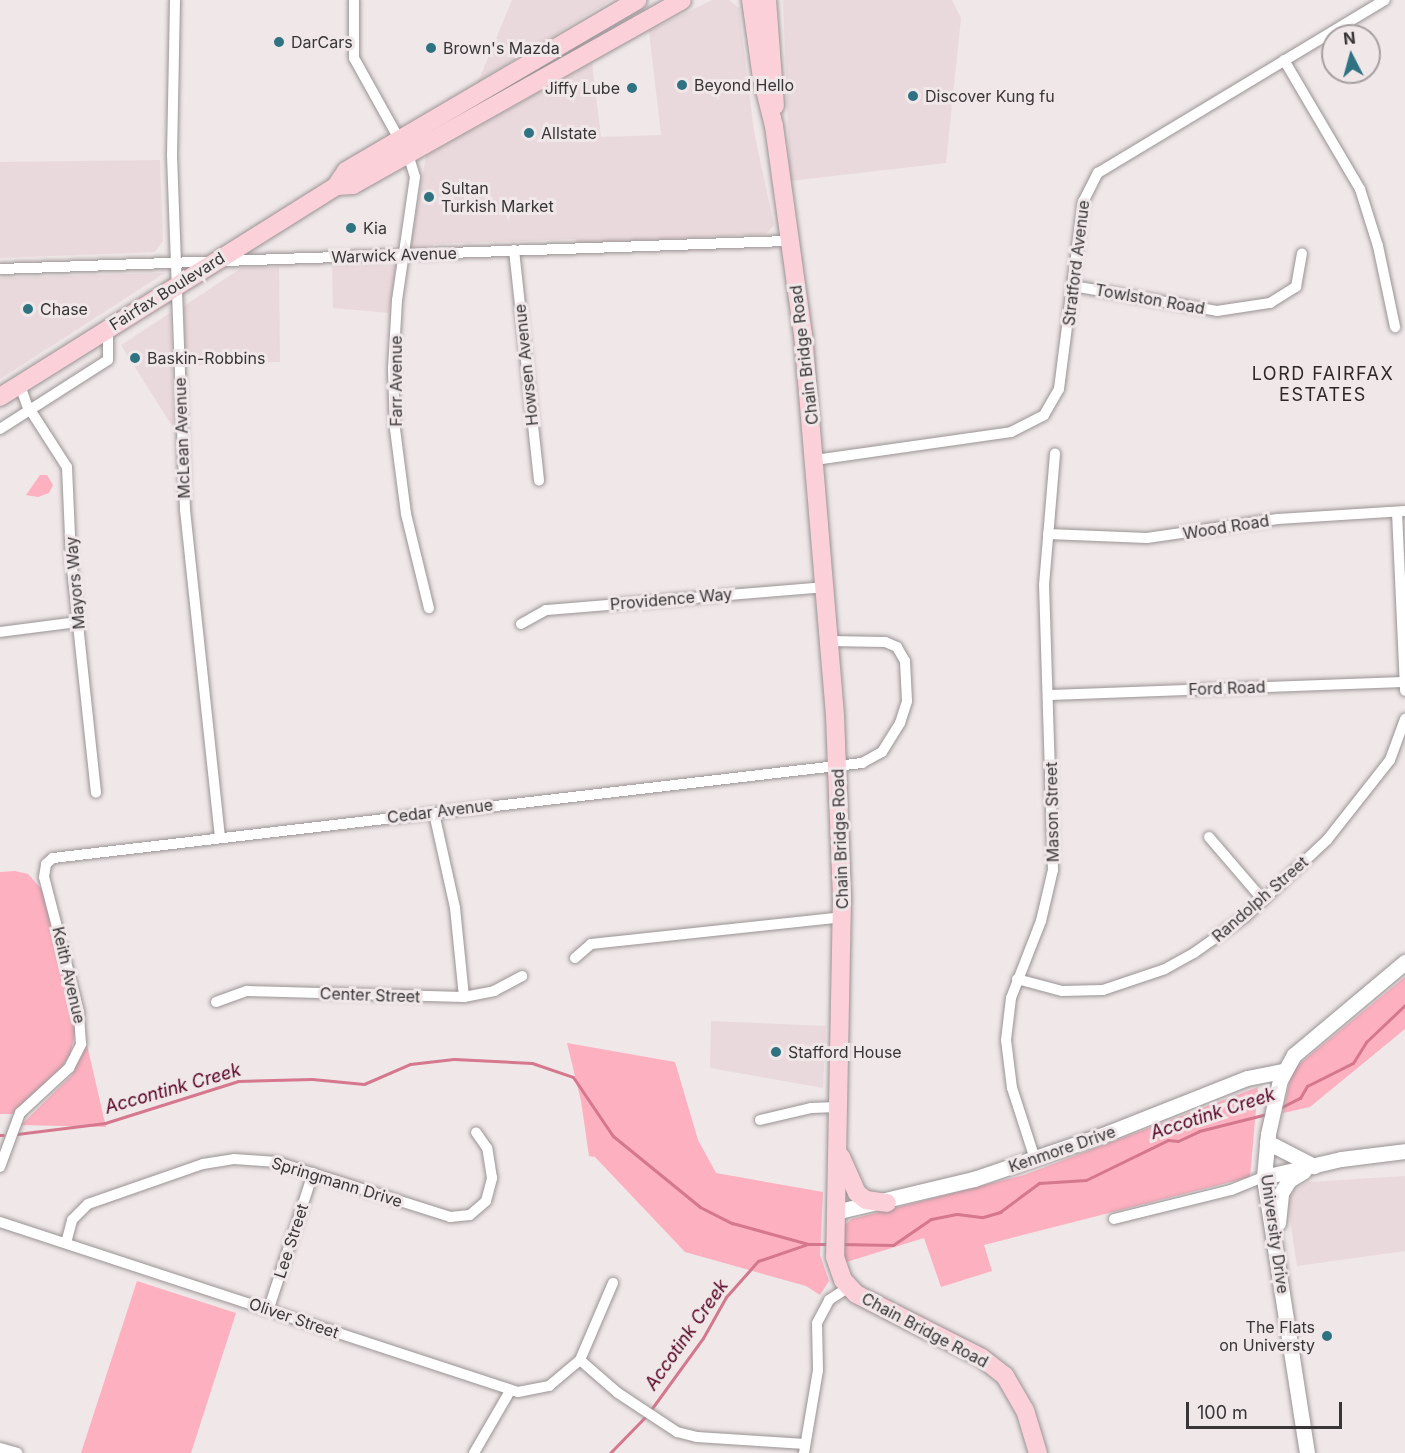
<!DOCTYPE html>
<html>
<head>
<meta charset="utf-8">
<style>
  body { margin:0 }
  #map { position:relative; width:1405px; height:1453px; overflow:hidden; background:#efe7e8; font-family:Inter,sans-serif }
  div>[style] { position:absolute }
  [style*='--x'] { left:calc(var(--x)*1px); top:calc(var(--y)*1px); width:calc(var(--w)*1px); rotate:calc(var(--a)*1deg) }
  .built>* { inset:0; background:#ead9dc }
  .green>* { inset:0; background:#fdb0c0 }
  .stream>* { height:3px; margin:-1.5px; padding:0 1.5px; transform-origin:1.5px; border-radius:1.5px; background:#d5778d }
  .roads { filter:drop-shadow(0 0 2px #9a9394) drop-shadow(0 0 2px #9a9394) }
  .street>* { height:10px; margin:-5px; padding:0 5px; transform-origin:5px; border-radius:5px; background:#fff }
  .secondary>* { height:15px; margin:-7.5px; padding:0 7.5px; transform-origin:7.5px; border-radius:7.5px; background:#fff }
  .primary>* { height:18px; margin:-9px; padding:0 9px; transform-origin:9px; border-radius:9px; background:#fbd0d9 }
  .dots>* { width:16px; height:16px; translate:-50% -50%; box-sizing:border-box; border:3px solid #efe7e8; border-radius:50% }
  span { translate:-50% -50%; white-space:nowrap; text-align:center; line-height:1.15; -webkit-text-stroke:6px #efe7e8; paint-order:stroke }
  .poi-label { font-size:16px; color:#393637 }
  .left { translate:0 -50%; text-align:left }
  .right { translate:-100% -50%; text-align:right }
  .street-label { font-size:16px; color:#393637 }
  .neighbourhood-label { font-size:18px; color:#2e2829; letter-spacing:1.5px }
  .water-label { font-size:18px; color:#570023; font-style:italic }
  .north { position:absolute; left:1321px; top:24px; width:60px; height:60px; box-sizing:border-box; background:#efe7e8; border:2px solid #a6a0a1; border-radius:50%; rotate:354deg; font-size:16px; font-weight:700; line-height:24px; text-align:center; color:#393637 }
  .north::after { content:''; display:block; margin:auto; width:21px; height:27px; background:#2f7383; clip-path:polygon(50% 0,100% 100%,50% 72%,0 100%) }
  .scale { position:absolute; left:1186px; top:1402px; width:156px; height:27px; box-sizing:border-box; border:3px solid #393637; border-top:0; padding-left:8px; font-size:18px; line-height:21px; white-space:nowrap; color:#393637; -webkit-text-stroke:4px #efe7e8; paint-order:stroke }
</style>
</head>
<body>
<div id="map">
  <div class="built">
    <div style="clip-path:polygon(512px 0,611px 0,478px 82px)"></div>
    <div style="clip-path:polygon(712px 0,729px 0,739px 8px,754px 132px,774px 225px,766px 234px,577px 244px,576px 239px,434px 244px,432px 249px,410px 250px,426px 156px,592px 63px,601px 137px,661px 135px,649px 31px)"></div>
    <div style="clip-path:polygon(783px 0,952px 0,961px 18px,946px 163px,790px 181px)"></div>
    <div style="clip-path:polygon(160px 160px,163px 241px,155px 252px,0 258px,0 162px)"></div>
    <div style="clip-path:polygon(396px 265px,389px 313px,333px 308px,332px 266px)"></div>
    <div style="clip-path:polygon(279px 267px,280px 362px,185px 365px,184px 306px,241px 268px)"></div>
    <div style="clip-path:polygon(165px 273px,0 379px,0 278px)"></div>
    <div style="clip-path:polygon(170px 313px,174px 429px,121px 345px)"></div>
    <div style="clip-path:polygon(711px 1021px,826px 1026px,823px 1088px,710px 1068px)"></div>
    <div style="clip-path:polygon(1405px 1176px,1405px 1251px,1297px 1266px,1287px 1199px,1292px 1191px,1309px 1182px)"></div>
  </div>
  <div class="green">
    <div style="clip-path:polygon(40px 475px,47px 475px,53px 485px,49px 493px,38px 497px,26px 495px)"></div>
    <div style="clip-path:polygon(15px 871px,28px 874px,45px 893px,76px 1029px,70px 1055px,61px 1068px,13px 1114px,0 1114px,0 872px)"></div>
    <div style="clip-path:polygon(1405px 977px,1405px 1029px,1310px 1107px,1283px 1113px,1292px 1070px)"></div>
    <div style="clip-path:polygon(567px 1043px,675px 1062px,698px 1140px,716px 1173px,823px 1192px,820px 1255px,829px 1281px,820px 1295px,806px 1286px,685px 1252px,595px 1157px,589px 1156px,581px 1101px)"></div>
    <div style="clip-path:polygon(87px 1045px,106px 1127px,21px 1125px,72px 1075px)"></div>
    <div style="clip-path:polygon(1258px 1087px,1250px 1177px,984px 1245px,992px 1271px,941px 1287px,924px 1238px,843px 1263px,844px 1225px,852px 1219px,1024px 1175px)"></div>
    <div style="clip-path:polygon(137px 1281px,236px 1313px,191px 1453px,81px 1453px)"></div>
  </div>
  <div class="stream">
    <div style="--x:1278;--y:1109;--w:25;--a:-27"></div>
    <div style="--x:1300;--y:1098;--w:14;--a:-60"></div>
    <div style="--x:1307;--y:1086;--w:51;--a:-26.6"></div>
    <div style="--x:1353;--y:1063;--w:25;--a:-58"></div>
    <div style="--x:1366;--y:1042;--w:54;--a:-43.5"></div>
    <div style="--x:17;--y:1134;--w:89;--a:-7.1"></div>
    <div style="--x:105;--y:1123;--w:139;--a:-17.5"></div>
    <div style="--x:238;--y:1081;--w:74;--a:-1.5"></div>
    <div style="--x:312;--y:1079;--w:52;--a:5.5"></div>
    <div style="--x:364;--y:1084;--w:50;--a:-23.5"></div>
    <div style="--x:410;--y:1064;--w:44;--a:-6.5"></div>
    <div style="--x:454;--y:1059;--w:78;--a:2.9"></div>
    <div style="--x:532;--y:1063;--w:43;--a:18.9"></div>
    <div style="--x:573;--y:1077;--w:71;--a:55.9"></div>
    <div style="--x:613;--y:1136;--w:112;--a:39.2"></div>
    <div style="--x:700;--y:1207;--w:36;--a:27"></div>
    <div style="--x:732;--y:1223;--w:79;--a:15.4"></div>
    <div style="--x:0;--y:1135;--w:3;--a:0"></div>
    <div style="--x:840;--y:1244;--w:53;--a:1.1"></div>
    <div style="--x:893;--y:1245;--w:46;--a:-34.4"></div>
    <div style="--x:931;--y:1219;--w:26;--a:-11"></div>
    <div style="--x:957;--y:1214;--w:26;--a:7"></div>
    <div style="--x:983;--y:1217;--w:18;--a:-16"></div>
    <div style="--x:1000;--y:1212;--w:49;--a:-36.6"></div>
    <div style="--x:1039;--y:1183;--w:47;--a:-3.7"></div>
    <div style="--x:1086;--y:1180;--w:91;--a:-26"></div>
    <div style="--x:1168;--y:1140;--w:10;--a:6"></div>
    <div style="--x:1178;--y:1141;--w:23;--a:-25"></div>
    <div style="--x:1199;--y:1131;--w:70;--a:-14"></div>
    <div style="--x:650;--y:1411;--w:90;--a:-54"></div>
    <div style="--x:703;--y:1338;--w:47;--a:-60.7"></div>
    <div style="--x:726;--y:1297;--w:48;--a:-48.4"></div>
    <div style="--x:758;--y:1261;--w:53;--a:-18.8"></div>
    <div style="--x:808;--y:1244;--w:20;--a:0"></div>
    <div style="--x:610;--y:1453;--w:52;--a:-45.8"></div>
  </div>
  <div class="roads">
    <div class="street">
      <div style="--x:175;--y:0;--w:155;--a:91.1"></div>
      <div style="--x:172;--y:155;--w:355;--a:87.9"></div>
      <div style="--x:185;--y:510;--w:329;--a:83.9"></div>
      <div style="--x:354;--y:0;--w:58;--a:90"></div>
      <div style="--x:354;--y:58;--w:93;--a:60.9"></div>
      <div style="--x:1284;--y:60;--w:150;--a:59.5"></div>
      <div style="--x:1360;--y:189;--w:60;--a:72.5"></div>
      <div style="--x:1378;--y:246;--w:83;--a:78.1"></div>
      <div style="--x:408;--y:154;--w:24;--a:73"></div>
      <div style="--x:415;--y:177;--w:124;--a:98.3"></div>
      <div style="--x:397;--y:300;--w:69;--a:93.3"></div>
      <div style="--x:393;--y:369;--w:60;--a:88.1"></div>
      <div style="--x:395;--y:429;--w:86;--a:82.6"></div>
      <div style="--x:406;--y:514;--w:97;--a:76.3"></div>
      <div style="--x:514;--y:250;--w:232;--a:83.8"></div>
      <div style="--x:0;--y:269;--w:788;--a:-2.04"></div>
      <div style="--x:1073;--y:286;--w:146;--a:9.8"></div>
      <div style="--x:1217;--y:311;--w:54;--a:-8.6"></div>
      <div style="--x:1270;--y:303;--w:31;--a:-32"></div>
      <div style="--x:1296;--y:287;--w:34;--a:-80"></div>
      <div style="--x:20;--y:385;--w:21;--a:71"></div>
      <div style="--x:27;--y:405;--w:74;--a:57.2"></div>
      <div style="--x:67;--y:467;--w:92;--a:87.5"></div>
      <div style="--x:71;--y:559;--w:235;--a:83.9"></div>
      <div style="--x:0;--y:429;--w:128;--a:-32.6"></div>
      <div style="--x:108;--y:360;--w:32;--a:-90"></div>
      <div style="--x:815;--y:460;--w:198;--a:-8.1"></div>
      <div style="--x:1011;--y:432;--w:37;--a:-27"></div>
      <div style="--x:1044;--y:415;--w:30;--a:-60"></div>
      <div style="--x:1059;--y:389;--w:189;--a:-82.7"></div>
      <div style="--x:1083;--y:202;--w:33;--a:-63"></div>
      <div style="--x:1098;--y:173;--w:335;--a:-31.1"></div>
      <div style="--x:1397;--y:512;--w:179;--a:87.4"></div>
      <div style="--x:1048;--y:534;--w:99;--a:2.3"></div>
      <div style="--x:1147;--y:538;--w:132;--a:-8.3"></div>
      <div style="--x:1278;--y:519;--w:127;--a:-3.6"></div>
      <div style="--x:521;--y:624;--w:29;--a:-29"></div>
      <div style="--x:546;--y:610;--w:279;--a:-4.7"></div>
      <div style="--x:0;--y:632;--w:79;--a:-7.3"></div>
      <div style="--x:1049;--y:695;--w:356;--a:-2.1"></div>
      <div style="--x:434;--y:813;--w:97;--a:77.5"></div>
      <div style="--x:455;--y:908;--w:89;--a:84.2"></div>
      <div style="--x:1209;--y:837;--w:83;--a:49.4"></div>
      <div style="--x:575;--y:958;--w:21;--a:-41"></div>
      <div style="--x:591;--y:944;--w:252;--a:-6.1"></div>
      <div style="--x:1017;--y:979;--w:47;--a:14.9"></div>
      <div style="--x:1062;--y:991;--w:41;--a:-1.4"></div>
      <div style="--x:1103;--y:990;--w:65;--a:-18.7"></div>
      <div style="--x:1165;--y:969;--w:33;--a:-29"></div>
      <div style="--x:1194;--y:953;--w:64;--a:-35.4"></div>
      <div style="--x:1246;--y:916;--w:111;--a:-43.2"></div>
      <div style="--x:1327;--y:840;--w:102;--a:-51.8"></div>
      <div style="--x:1390;--y:760;--w:44;--a:-69.9"></div>
      <div style="--x:216;--y:1002;--w:33;--a:-20"></div>
      <div style="--x:247;--y:991;--w:217;--a:1.6"></div>
      <div style="--x:464;--y:997;--w:31;--a:-11"></div>
      <div style="--x:494;--y:991;--w:32;--a:-28"></div>
      <div style="--x:760;--y:1120;--w:52;--a:-13.2"></div>
      <div style="--x:811;--y:1108;--w:26;--a:-2"></div>
      <div style="--x:1035;--y:1159;--w:75;--a:-107.9"></div>
      <div style="--x:1012;--y:1088;--w:48;--a:-97.1"></div>
      <div style="--x:1006;--y:1040;--w:42;--a:-83.2"></div>
      <div style="--x:1011;--y:998;--w:83;--a:-68.7"></div>
      <div style="--x:1041;--y:921;--w:52;--a:-76.8"></div>
      <div style="--x:1053;--y:870;--w:285;--a:-91.8"></div>
      <div style="--x:1044;--y:585;--w:132;--a:-85.2"></div>
      <div style="--x:0;--y:1167;--w:58;--a:-69.7"></div>
      <div style="--x:20;--y:1113;--w:67;--a:-42.6"></div>
      <div style="--x:69;--y:1068;--w:27;--a:-63"></div>
      <div style="--x:81;--y:1044;--w:32;--a:-94"></div>
      <div style="--x:79;--y:1012;--w:139;--a:-104.5"></div>
      <div style="--x:44;--y:877;--w:13;--a:-81"></div>
      <div style="--x:46;--y:864;--w:9;--a:-41"></div>
      <div style="--x:53;--y:858;--w:815;--a:-6.7"></div>
      <div style="--x:862;--y:763;--w:23;--a:-29"></div>
      <div style="--x:882;--y:752;--w:34;--a:-58"></div>
      <div style="--x:900;--y:723;--w:23;--a:-72"></div>
      <div style="--x:907;--y:701;--w:40;--a:-92.9"></div>
      <div style="--x:905;--y:661;--w:16;--a:-120"></div>
      <div style="--x:897;--y:647;--w:13;--a:-157"></div>
      <div style="--x:885;--y:642;--w:56;--a:-179"></div>
      <div style="--x:1114;--y:1219;--w:121;--a:-13.9"></div>
      <div style="--x:1231;--y:1190;--w:35;--a:-22"></div>
      <div style="--x:0;--y:1222;--w:545;--a:18.17"></div>
      <div style="--x:518;--y:1392;--w:32;--a:-11"></div>
      <div style="--x:549;--y:1386;--w:40;--a:-40"></div>
      <div style="--x:580;--y:1360;--w:84;--a:-66.8"></div>
      <div style="--x:66;--y:1243;--w:24;--a:-75"></div>
      <div style="--x:72;--y:1220;--w:23;--a:-45"></div>
      <div style="--x:88;--y:1204;--w:122;--a:-19.2"></div>
      <div style="--x:203;--y:1164;--w:31;--a:-9"></div>
      <div style="--x:234;--y:1159;--w:43;--a:4"></div>
      <div style="--x:277;--y:1162;--w:182;--a:17.6"></div>
      <div style="--x:450;--y:1217;--w:20;--a:-6"></div>
      <div style="--x:470;--y:1215;--w:21;--a:-41"></div>
      <div style="--x:486;--y:1201;--w:24;--a:-75"></div>
      <div style="--x:492;--y:1178;--w:30;--a:-99"></div>
      <div style="--x:487;--y:1148;--w:19;--a:-125"></div>
      <div style="--x:269;--y:1308;--w:142;--a:-71.9"></div>
      <div style="--x:580;--y:1360;--w:50;--a:41"></div>
      <div style="--x:618;--y:1393;--w:71;--a:33.5"></div>
      <div style="--x:677;--y:1432;--w:21;--a:14"></div>
      <div style="--x:697;--y:1437;--w:108;--a:3.7"></div>
      <div style="--x:0;--y:1448;--w:18;--a:16"></div>
      <div style="--x:474;--y:1453;--w:72;--a:-59.9"></div>
      <div style="--x:804;--y:1453;--w:84;--a:-80.4"></div>
      <div style="--x:818;--y:1370;--w:47;--a:-91.2"></div>
      <div style="--x:817;--y:1323;--w:26;--a:-62"></div>
      <div style="--x:829;--y:1300;--w:24;--a:-33"></div>
    </div>
    <div class="secondary">
      <div style="--x:1267;--y:1142;--w:53;--a:27.1"></div>
      <div style="--x:1264;--y:1177;--w:79;--a:-13.2"></div>
      <div style="--x:1341;--y:1159;--w:64;--a:-7.1"></div>
      <div style="--x:835;--y:1212;--w:143;--a:-13.4"></div>
      <div style="--x:974;--y:1179;--w:142;--a:-18.9"></div>
      <div style="--x:1108;--y:1133;--w:149;--a:-21.6"></div>
      <div style="--x:1247;--y:1078;--w:37;--a:-11"></div>
      <div style="--x:1278;--y:1223;--w:30;--a:-84"></div>
      <div style="--x:1281;--y:1193;--w:15;--a:-58"></div>
      <div style="--x:1289;--y:1180;--w:17;--a:-31"></div>
      <div style="--x:1307;--y:1453;--w:279;--a:-98.9"></div>
      <div style="--x:1264;--y:1177;--w:43;--a:-84.7"></div>
      <div style="--x:1268;--y:1134;--w:55;--a:-77.5"></div>
      <div style="--x:1280;--y:1080;--w:29;--a:-61"></div>
      <div style="--x:1294;--y:1055;--w:145;--a:-40"></div>
    </div>
    <div class="primary">
      <div style="--x:751;--y:0;--w:79;--a:82"></div>
      <div style="--x:762;--y:78;--w:49;--a:76"></div>
      <div style="--x:774;--y:126;--w:210;--a:82.1"></div>
      <div style="--x:803;--y:334;--w:383;--a:85.2"></div>
      <div style="--x:835;--y:716;--w:182;--a:87.8"></div>
      <div style="--x:842;--y:898;--w:359;--a:91.1"></div>
      <div style="--x:835;--y:1257;--w:24;--a:71"></div>
      <div style="--x:843;--y:1280;--w:19;--a:47"></div>
      <div style="--x:856;--y:1294;--w:141;--a:26.9"></div>
      <div style="--x:982;--y:1358;--w:29;--a:38"></div>
      <div style="--x:1005;--y:1376;--w:39;--a:60"></div>
      <div style="--x:1025;--y:1410;--w:45;--a:73.2"></div>
      <div style="--x:767;--y:0;--w:106;--a:85.7"></div>
      <div style="--x:336;--y:186;--w:17;--a:-3"></div>
      <div style="--x:353;--y:185;--w:377;--a:-29.3"></div>
      <div style="--x:0;--y:397;--w:397;--a:-32.1"></div>
      <div style="--x:336;--y:186;--w:18;--a:-56"></div>
      <div style="--x:346;--y:171;--w:338;--a:-30.4"></div>
      <div style="--x:841;--y:1157;--w:39;--a:66"></div>
      <div style="--x:857;--y:1193;--w:11;--a:38"></div>
      <div style="--x:866;--y:1200;--w:21;--a:8"></div>
    </div>
  </div>
  <div class="dots">
    <div style="left:279px;top:42px;background:#2f7383"></div>
    <div style="left:431px;top:48px;background:#2f7383"></div>
    <div style="left:682px;top:85px;background:#2f7383"></div>
    <div style="left:632px;top:88px;background:#2f7383"></div>
    <div style="left:913px;top:96px;background:#2f7383"></div>
    <div style="left:529px;top:133px;background:#2f7383"></div>
    <div style="left:429px;top:197px;background:#2f7383"></div>
    <div style="left:351px;top:228px;background:#2f7383"></div>
    <div style="left:28px;top:309px;background:#2f7383"></div>
    <div style="left:135px;top:358px;background:#2f7383"></div>
    <div style="left:776px;top:1052px;background:#2f7383"></div>
    <div style="left:1327px;top:1336px;background:#2f7383"></div>
  </div>
  <div class="poi-label">
    <span class="left" style="left:291px;top:42px">DarCars</span>
    <span class="left" style="left:443px;top:48px">Brown's Mazda</span>
    <span class="left" style="left:694px;top:85px">Beyond Hello</span>
    <span class="right" style="left:620px;top:88px">Jiffy Lube</span>
    <span class="left" style="left:925px;top:96px">Discover Kung fu</span>
    <span class="left" style="left:541px;top:133px">Allstate</span>
    <span class="left" style="left:441px;top:197px">Sultan<br>Turkish Market</span>
    <span class="left" style="left:363px;top:228px">Kia</span>
    <span class="left" style="left:40px;top:309px">Chase</span>
    <span class="left" style="left:147px;top:358px">Baskin-Robbins</span>
    <span class="left" style="left:788px;top:1052px">Stafford House</span>
    <span class="right" style="left:1315px;top:1336px">The Flats<br>on Universty</span>
  </div>
  <div class="street-label">
    <span style="left:394px;top:255px;rotate:-2deg">Warwick Avenue</span>
    <span style="left:1076px;top:263px;rotate:-83deg">Stratford Avenue</span>
    <span style="left:167px;top:291px;rotate:-32deg">Fairfax Boulevard</span>
    <span style="left:1150px;top:299px;rotate:10deg">Towlston Road</span>
    <span style="left:804px;top:355px;rotate:-97deg">Chain Bridge Road</span>
    <span style="left:526px;top:365px;rotate:-96deg">Howsen Avenue</span>
    <span style="left:396px;top:381px;rotate:-90deg">Farr Avenue</span>
    <span style="left:182px;top:438px;rotate:-92deg">McLean Avenue</span>
    <span style="left:1226px;top:527px;rotate:-9deg">Wood Road</span>
    <span style="left:75px;top:583px;rotate:-95deg">Mayors Way</span>
    <span style="left:671px;top:599px;rotate:-5deg">Providence Way</span>
    <span style="left:1227px;top:688px;rotate:-2deg">Ford Road</span>
    <span style="left:440px;top:811px;rotate:-7deg">Cedar Avenue</span>
    <span style="left:1052px;top:812px;rotate:-91deg">Mason Street</span>
    <span style="left:840px;top:839px;rotate:-92deg">Chain Bridge Road</span>
    <span style="left:1260px;top:899px;rotate:-41deg">Randolph Street</span>
    <span style="left:69px;top:975px;rotate:77deg">Keith Avenue</span>
    <span style="left:370px;top:995px;rotate:2deg">Center Street</span>
    <span style="left:1062px;top:1149px;rotate:-19deg">Kenmore Drive</span>
    <span style="left:337px;top:1182px;rotate:17deg">Springmann Drive</span>
    <span style="left:1275px;top:1234px;rotate:82deg">University Drive</span>
    <span style="left:291px;top:1241px;rotate:-72deg">Lee Street</span>
    <span style="left:294px;top:1318px;rotate:19deg">Oliver Street</span>
    <span style="left:925px;top:1330px;rotate:28deg">Chain Bridge Road</span>
  </div>
  <div class="neighbourhood-label">
    <span style="left:1323px;top:385px">LORD FAIRFAX<br>ESTATES</span>
  </div>
  <div class="water-label">
    <span style="left:173px;top:1089px;rotate:-16deg">Accontink Creek</span>
    <span style="left:1213px;top:1114px;rotate:-18deg">Accotink Creek</span>
    <span style="left:687px;top:1335px;rotate:-55deg">Accotink Creek</span>
  </div>
  <div class="north">N</div>
  <div class="scale">100 m</div>
</div>
</body>
</html>
